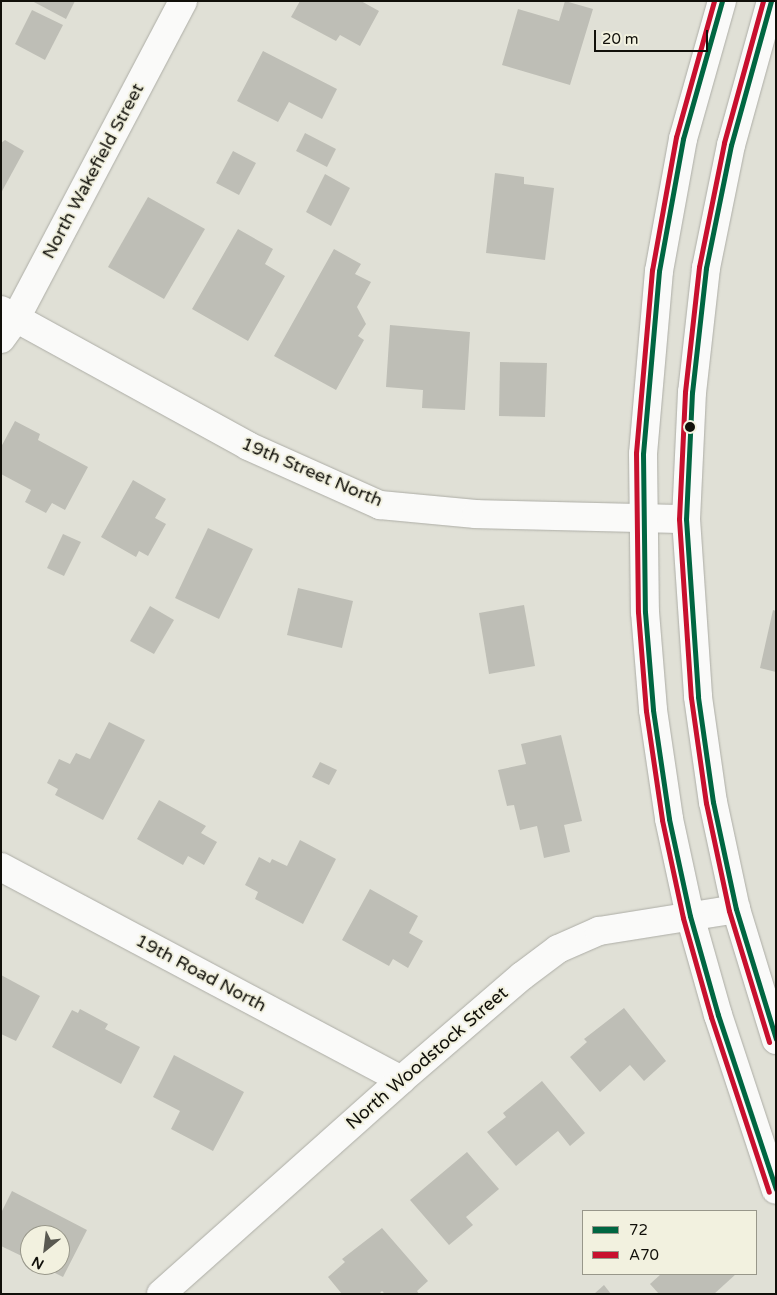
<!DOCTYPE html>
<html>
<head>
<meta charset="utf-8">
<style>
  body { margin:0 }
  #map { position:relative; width:777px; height:1295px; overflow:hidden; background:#e0e0d6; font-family:"Varela Round",sans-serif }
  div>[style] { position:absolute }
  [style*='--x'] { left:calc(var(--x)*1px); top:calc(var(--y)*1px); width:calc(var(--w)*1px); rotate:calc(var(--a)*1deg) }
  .building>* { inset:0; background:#bebeb6 }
  .roads { filter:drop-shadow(0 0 1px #adada6) drop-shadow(0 0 1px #adada6) }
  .minor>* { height:28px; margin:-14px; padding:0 14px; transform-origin:14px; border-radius:14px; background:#fafaf9 }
  .tertiary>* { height:28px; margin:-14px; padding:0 14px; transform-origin:14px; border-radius:14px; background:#fafaf9 }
  .primary>* { height:28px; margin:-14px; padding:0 14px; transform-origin:14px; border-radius:14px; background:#fafaf9 }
  .bus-1>* { height:5px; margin:-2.5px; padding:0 2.5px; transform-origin:2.5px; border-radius:2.5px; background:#006641 }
  .bus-2>* { height:5px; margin:-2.5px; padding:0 2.5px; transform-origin:2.5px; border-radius:2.5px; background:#c8102e }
  .dots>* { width:14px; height:14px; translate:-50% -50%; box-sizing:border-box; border:2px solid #f2f1df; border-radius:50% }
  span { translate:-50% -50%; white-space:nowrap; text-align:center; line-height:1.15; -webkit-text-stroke:4px #f2f1df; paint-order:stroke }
  .street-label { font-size:18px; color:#11100a }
  .frame { position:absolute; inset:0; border:2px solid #11100a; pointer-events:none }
  .legend { position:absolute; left:582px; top:1210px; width:175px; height:65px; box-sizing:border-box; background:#f2f1df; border:1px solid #98978a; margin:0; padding:6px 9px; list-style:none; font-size:15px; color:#11100a }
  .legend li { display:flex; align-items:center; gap:10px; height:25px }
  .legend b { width:25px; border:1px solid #98978a }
  .north { position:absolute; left:20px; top:1225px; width:50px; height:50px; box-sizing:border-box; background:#f2f1df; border:1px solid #98978a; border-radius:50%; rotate:209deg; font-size:14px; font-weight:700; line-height:20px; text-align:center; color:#11100a }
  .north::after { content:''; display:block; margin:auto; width:18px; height:22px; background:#595951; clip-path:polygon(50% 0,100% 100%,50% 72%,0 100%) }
  .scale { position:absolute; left:594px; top:30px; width:114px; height:22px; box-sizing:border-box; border:2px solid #11100a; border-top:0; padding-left:6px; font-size:15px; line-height:18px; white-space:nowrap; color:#11100a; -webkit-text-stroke:4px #f2f1df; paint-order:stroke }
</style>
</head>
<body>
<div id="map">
  <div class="building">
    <div style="clip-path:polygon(32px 1px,75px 1px,66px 19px)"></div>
    <div style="clip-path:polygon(300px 1px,361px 1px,379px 11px,360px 46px,340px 35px,336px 41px,291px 17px)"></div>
    <div style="clip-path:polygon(565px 1px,593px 9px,570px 85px,502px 65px,518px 9px,559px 21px)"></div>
    <div style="clip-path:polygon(32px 10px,63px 25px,45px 60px,15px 44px)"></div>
    <div style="clip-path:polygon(263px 51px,337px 89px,322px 119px,289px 102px,278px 122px,237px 101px)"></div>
    <div style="clip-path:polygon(305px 133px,336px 149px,327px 167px,296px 151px)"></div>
    <div style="clip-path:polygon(5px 140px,24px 151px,1px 193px,1px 143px)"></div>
    <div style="clip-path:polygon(233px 151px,256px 163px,239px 195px,216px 183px)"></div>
    <div style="clip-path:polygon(495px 173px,524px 177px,524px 184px,554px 188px,545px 260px,486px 253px)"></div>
    <div style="clip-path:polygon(325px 174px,350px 188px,331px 226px,306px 212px)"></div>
    <div style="clip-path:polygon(148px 197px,205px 229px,164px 299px,108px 267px)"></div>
    <div style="clip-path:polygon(238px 229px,273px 249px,265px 264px,285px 276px,248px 341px,192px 309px)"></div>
    <div style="clip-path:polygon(334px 249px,361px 264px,355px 274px,371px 282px,357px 307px,366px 324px,358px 336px,364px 340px,336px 390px,274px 356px)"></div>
    <div style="clip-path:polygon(390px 325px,470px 332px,465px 410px,422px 408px,423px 390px,386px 387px)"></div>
    <div style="clip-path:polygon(500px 362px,547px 363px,545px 417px,499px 416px)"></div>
    <div style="clip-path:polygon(15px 421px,40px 434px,38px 440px,88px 467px,65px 510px,52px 503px,46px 513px,25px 502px,31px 490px,1px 474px,1px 447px)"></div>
    <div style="clip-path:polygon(133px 480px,166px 499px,155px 518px,166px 524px,148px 556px,139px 551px,136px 557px,101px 537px)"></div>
    <div style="clip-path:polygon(208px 528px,253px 549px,219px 619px,175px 598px)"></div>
    <div style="clip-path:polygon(63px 534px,81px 542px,64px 576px,47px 568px)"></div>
    <div style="clip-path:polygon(298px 588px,353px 601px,342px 648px,287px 635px)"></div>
    <div style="clip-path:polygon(524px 605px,535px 666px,489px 674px,479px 613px)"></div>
    <div style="clip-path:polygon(150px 606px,174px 620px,154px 654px,130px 641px)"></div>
    <div style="clip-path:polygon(773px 610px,776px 611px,776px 672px,760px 668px)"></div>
    <div style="clip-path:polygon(109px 722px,145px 740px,103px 820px,55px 795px,58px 789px,47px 783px,59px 759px,70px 764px,76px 753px,90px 759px)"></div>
    <div style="clip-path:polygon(561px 735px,582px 821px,564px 825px,570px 852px,544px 858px,537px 826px,520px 830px,514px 805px,507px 806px,498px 770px,526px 764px,521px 744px)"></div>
    <div style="clip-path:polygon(320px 762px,337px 770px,329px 785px,312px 777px)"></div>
    <div style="clip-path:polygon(159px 800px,206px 826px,201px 833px,217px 842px,204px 865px,188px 856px,183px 865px,137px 839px)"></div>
    <div style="clip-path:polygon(300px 840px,336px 859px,303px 924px,255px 899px,258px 892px,245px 885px,259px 857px,270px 863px,272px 859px,287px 866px)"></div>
    <div style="clip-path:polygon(370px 889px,418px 916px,409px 933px,423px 941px,408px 968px,393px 959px,389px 966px,342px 940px)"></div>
    <div style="clip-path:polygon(1px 975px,40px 996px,16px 1041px,1px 1034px)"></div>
    <div style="clip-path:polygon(624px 1008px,666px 1061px,644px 1081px,630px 1065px,600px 1092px,570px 1057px,587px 1042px,584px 1039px)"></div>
    <div style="clip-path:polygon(80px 1009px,108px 1024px,105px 1029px,140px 1047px,121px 1084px,52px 1047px,72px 1010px,78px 1013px)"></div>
    <div style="clip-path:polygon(174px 1055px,244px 1092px,213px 1151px,171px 1129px,180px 1111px,153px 1097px)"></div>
    <div style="clip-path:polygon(542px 1081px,585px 1133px,570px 1146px,558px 1131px,516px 1166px,487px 1132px,506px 1117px,503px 1113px)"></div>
    <div style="clip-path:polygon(467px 1152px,499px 1189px,466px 1217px,473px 1225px,449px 1245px,410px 1200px)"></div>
    <div style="clip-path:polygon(12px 1191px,87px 1230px,63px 1277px,39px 1265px,60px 1265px,60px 1235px,30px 1235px,30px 1260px,1px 1246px,1px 1213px)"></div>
    <div style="clip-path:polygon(382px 1228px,428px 1281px,417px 1291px,419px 1294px,385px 1294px,382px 1291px,379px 1294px,342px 1294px,328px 1277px,345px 1262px,342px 1259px)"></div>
    <div style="clip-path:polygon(661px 1274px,736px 1274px,714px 1294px,659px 1294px,650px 1284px)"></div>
    <div style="clip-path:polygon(604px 1285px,611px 1294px,594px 1294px)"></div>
  </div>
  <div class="roads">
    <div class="minor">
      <div style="--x:1;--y:310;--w:282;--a:28.8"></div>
      <div style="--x:248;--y:446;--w:145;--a:24.1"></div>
      <div style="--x:380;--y:505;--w:96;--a:5.4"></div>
      <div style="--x:476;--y:514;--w:210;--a:1.4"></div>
      <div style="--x:1;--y:339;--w:26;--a:-54"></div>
      <div style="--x:16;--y:318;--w:358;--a:-62.2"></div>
      <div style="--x:1;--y:867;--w:453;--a:28"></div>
    </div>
    <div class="tertiary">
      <div style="--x:161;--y:1294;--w:322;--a:-41.7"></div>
      <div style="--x:401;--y:1080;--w:160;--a:-40.7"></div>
      <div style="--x:522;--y:976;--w:45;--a:-36.9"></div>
      <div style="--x:558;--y:949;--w:45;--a:-23.7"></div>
      <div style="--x:599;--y:931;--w:139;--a:-9.1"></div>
    </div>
    <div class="primary">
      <div style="--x:722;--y:1;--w:143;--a:105.8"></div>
      <div style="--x:683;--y:139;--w:134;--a:100.3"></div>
      <div style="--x:659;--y:271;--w:184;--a:95"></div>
      <div style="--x:643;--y:454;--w:158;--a:89.3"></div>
      <div style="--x:645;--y:612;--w:98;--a:85.3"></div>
      <div style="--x:653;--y:710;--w:110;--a:81.6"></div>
      <div style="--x:669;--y:819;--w:99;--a:77.8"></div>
      <div style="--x:690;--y:916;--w:103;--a:74.2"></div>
      <div style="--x:718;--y:1015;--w:184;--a:71.7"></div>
      <div style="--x:771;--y:1;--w:149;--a:105.5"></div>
      <div style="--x:731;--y:145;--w:126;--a:101.5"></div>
      <div style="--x:706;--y:268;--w:125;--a:96.4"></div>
      <div style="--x:692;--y:392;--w:127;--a:92.7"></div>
      <div style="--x:686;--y:519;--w:178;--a:86.1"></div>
      <div style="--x:698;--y:697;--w:106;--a:81.9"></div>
      <div style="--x:713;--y:802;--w:109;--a:77.9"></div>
      <div style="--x:736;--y:909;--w:137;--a:73"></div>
    </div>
  </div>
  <div class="bus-1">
    <div style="--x:722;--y:1;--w:143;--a:105.8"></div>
    <div style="--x:683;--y:139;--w:134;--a:100.3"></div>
    <div style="--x:659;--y:271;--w:184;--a:95"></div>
    <div style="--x:643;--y:454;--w:158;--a:89.3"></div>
    <div style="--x:645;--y:612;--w:98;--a:85.3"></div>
    <div style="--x:653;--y:710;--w:110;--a:81.6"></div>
    <div style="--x:669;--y:819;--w:99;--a:77.8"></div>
    <div style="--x:690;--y:916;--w:103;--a:74.2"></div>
    <div style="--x:718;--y:1015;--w:183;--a:71.6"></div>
    <div style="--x:771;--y:1;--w:149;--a:105.5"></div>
    <div style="--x:731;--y:145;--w:126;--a:101.5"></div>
    <div style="--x:706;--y:268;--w:125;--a:96.4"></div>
    <div style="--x:692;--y:392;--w:127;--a:92.7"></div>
    <div style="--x:686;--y:519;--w:178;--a:86.1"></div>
    <div style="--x:698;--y:697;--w:106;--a:81.9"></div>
    <div style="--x:713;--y:802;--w:109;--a:77.9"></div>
    <div style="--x:736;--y:909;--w:136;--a:72.9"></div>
  </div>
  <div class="bus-2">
    <div style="--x:714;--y:1;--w:141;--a:105.6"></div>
    <div style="--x:676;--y:137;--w:135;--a:100.2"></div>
    <div style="--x:652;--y:270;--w:184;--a:95"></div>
    <div style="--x:636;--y:453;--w:159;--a:89.3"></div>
    <div style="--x:638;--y:612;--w:99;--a:85.4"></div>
    <div style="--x:646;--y:711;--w:110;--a:81.6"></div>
    <div style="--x:662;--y:820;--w:100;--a:77.9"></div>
    <div style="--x:683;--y:918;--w:103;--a:74.2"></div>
    <div style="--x:711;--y:1017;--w:184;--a:71.7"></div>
    <div style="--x:763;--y:1;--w:147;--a:105.4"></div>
    <div style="--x:724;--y:143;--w:126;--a:101.4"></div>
    <div style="--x:699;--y:267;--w:126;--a:96.4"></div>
    <div style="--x:685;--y:392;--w:127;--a:92.7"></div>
    <div style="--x:679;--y:519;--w:179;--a:86.2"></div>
    <div style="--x:691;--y:698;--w:106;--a:81.9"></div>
    <div style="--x:706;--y:803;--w:110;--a:78"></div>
    <div style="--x:729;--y:911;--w:137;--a:73"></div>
  </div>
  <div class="dots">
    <div style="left:690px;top:427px;background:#11100a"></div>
  </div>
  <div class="street-label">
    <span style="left:93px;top:171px;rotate:-62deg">North Wakefield Street</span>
    <span style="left:312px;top:472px;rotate:23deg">19th Street North</span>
    <span style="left:201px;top:973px;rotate:28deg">19th Road North</span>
    <span style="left:427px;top:1058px;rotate:-41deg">North Woodstock Street</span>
  </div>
  <div class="frame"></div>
  <ul class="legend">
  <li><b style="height:6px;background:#006641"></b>72</li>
  <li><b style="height:6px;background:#c8102e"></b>A70</li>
  </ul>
  <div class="north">N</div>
  <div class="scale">20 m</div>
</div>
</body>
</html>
